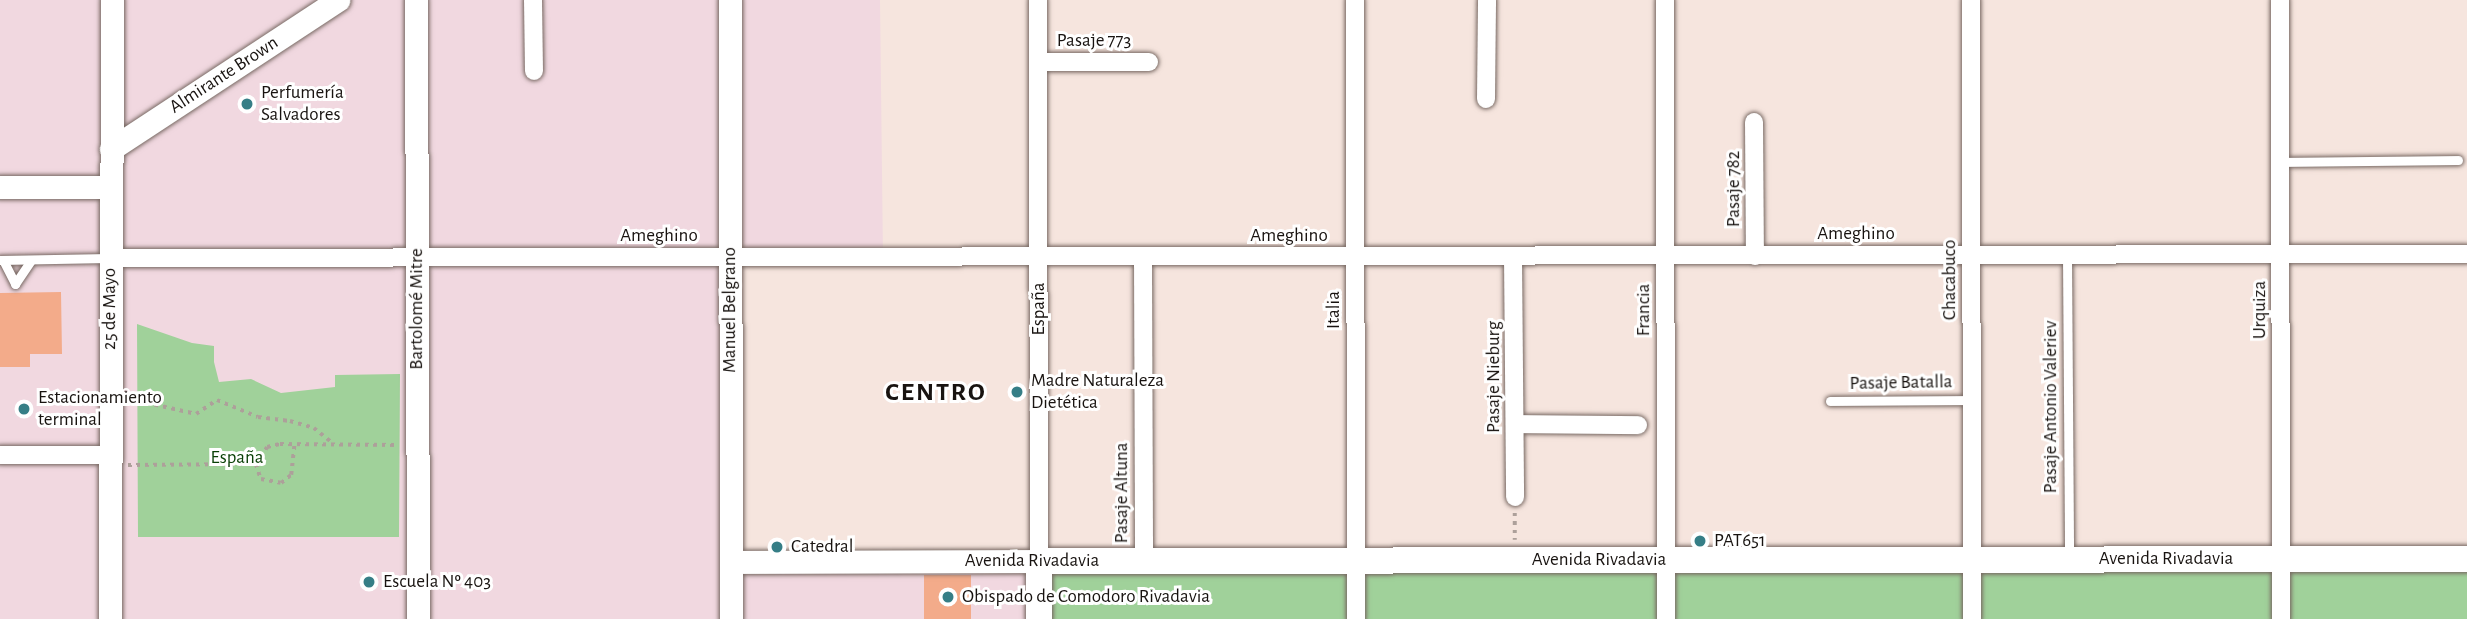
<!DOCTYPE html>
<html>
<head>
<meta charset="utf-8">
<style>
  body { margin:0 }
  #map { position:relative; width:2467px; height:619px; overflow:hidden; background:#f6e5de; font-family:"Alegreya Sans",sans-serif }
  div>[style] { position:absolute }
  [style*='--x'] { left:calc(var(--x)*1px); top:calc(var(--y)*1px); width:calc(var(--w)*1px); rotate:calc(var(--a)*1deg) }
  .commercial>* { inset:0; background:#f1d8e0 }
  .green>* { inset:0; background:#a0d19a }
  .building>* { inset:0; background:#f3ab8a }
  .path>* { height:3.5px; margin-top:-1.75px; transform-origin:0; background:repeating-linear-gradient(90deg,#ada09a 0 3.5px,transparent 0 8.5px) }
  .roads { filter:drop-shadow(0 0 2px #786963) drop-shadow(0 0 2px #786963) }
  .lane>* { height:9px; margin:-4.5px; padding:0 4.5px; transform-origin:4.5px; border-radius:4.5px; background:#fff }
  .street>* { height:18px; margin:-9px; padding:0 9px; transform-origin:9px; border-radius:9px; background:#fff }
  .secondary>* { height:23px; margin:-11.5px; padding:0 11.5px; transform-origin:11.5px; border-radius:11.5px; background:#fff }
  .primary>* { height:26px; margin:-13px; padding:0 13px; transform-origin:13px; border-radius:13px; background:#fff }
  .dots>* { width:19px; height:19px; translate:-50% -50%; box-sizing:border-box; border:4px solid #fff; border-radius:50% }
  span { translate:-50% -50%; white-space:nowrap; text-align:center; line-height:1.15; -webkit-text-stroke:6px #fff; paint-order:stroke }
  .street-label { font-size:19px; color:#181310 }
  .poi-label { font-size:19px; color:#181310 }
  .left { translate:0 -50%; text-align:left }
  .park-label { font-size:19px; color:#083f05 }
  .district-label { font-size:26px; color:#181310; font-weight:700; letter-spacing:2px }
</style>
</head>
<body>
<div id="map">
  <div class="commercial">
    <div style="clip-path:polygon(0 0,880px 0,883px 258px,730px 257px,731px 561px,1039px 561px,1039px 619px,0 619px)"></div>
  </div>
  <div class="green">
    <div style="clip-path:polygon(137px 324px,192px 343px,214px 346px,214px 362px,219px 382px,251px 379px,281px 393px,335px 387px,335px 375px,400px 374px,399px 537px,138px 537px)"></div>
    <div style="clip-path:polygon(2467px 559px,2467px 619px,1039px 619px,1039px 561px)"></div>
  </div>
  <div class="building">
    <div style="clip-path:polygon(61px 292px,62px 354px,30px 354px,30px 367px,0 367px,0 293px)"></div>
    <div style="clip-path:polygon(924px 575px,971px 575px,971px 619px,924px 619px)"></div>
  </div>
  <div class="path">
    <div style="--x:130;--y:399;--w:68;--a:12.8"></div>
    <div style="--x:196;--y:414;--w:25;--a:-34"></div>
    <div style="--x:217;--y:400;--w:44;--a:22.5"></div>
    <div style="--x:258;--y:417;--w:32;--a:7"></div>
    <div style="--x:290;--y:421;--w:25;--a:16"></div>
    <div style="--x:314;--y:428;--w:26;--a:39"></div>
    <div style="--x:256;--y:464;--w:16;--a:72"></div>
    <div style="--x:261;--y:479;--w:20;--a:11"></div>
    <div style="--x:281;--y:483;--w:13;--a:-39"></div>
    <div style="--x:291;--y:475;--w:30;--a:-84"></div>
    <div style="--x:128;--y:465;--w:128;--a:-0.4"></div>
    <div style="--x:256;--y:464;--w:20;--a:-57"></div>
    <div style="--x:267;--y:447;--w:13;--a:-13"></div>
    <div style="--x:280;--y:444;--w:118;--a:0.5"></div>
    <div style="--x:1515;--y:513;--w:27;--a:90"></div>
  </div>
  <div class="roads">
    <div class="lane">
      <div style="--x:2281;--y:162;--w:177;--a:-0.6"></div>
      <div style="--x:2067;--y:255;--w:302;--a:89.6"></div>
      <div style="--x:0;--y:260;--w:109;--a:-1.1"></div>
      <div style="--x:3;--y:260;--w:27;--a:63"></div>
      <div style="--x:15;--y:284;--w:29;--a:-56"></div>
      <div style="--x:1830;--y:401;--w:142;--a:-0.4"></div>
    </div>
    <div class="street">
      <div style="--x:533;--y:0;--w:71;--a:89.2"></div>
      <div style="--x:1038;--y:0;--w:561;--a:89.9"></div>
      <div style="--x:1355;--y:0;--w:619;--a:89.91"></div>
      <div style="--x:1665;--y:0;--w:619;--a:89.91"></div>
      <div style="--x:1971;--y:0;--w:619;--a:89.91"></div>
      <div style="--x:2280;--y:0;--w:619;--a:89.91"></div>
      <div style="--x:1038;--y:62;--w:111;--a:0"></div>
      <div style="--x:1486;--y:99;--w:99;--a:-89.4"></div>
      <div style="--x:1754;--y:122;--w:134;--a:89.6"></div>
      <div style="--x:1513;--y:256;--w:241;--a:89.5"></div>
      <div style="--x:1143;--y:257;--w:304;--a:89.8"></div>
      <div style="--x:111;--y:258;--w:2356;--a:-0.1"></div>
      <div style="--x:1515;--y:424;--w:123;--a:0.5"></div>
      <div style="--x:0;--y:455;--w:110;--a:0"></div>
    </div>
    <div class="secondary">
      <div style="--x:416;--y:0;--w:619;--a:89.81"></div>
      <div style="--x:730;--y:0;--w:619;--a:89.91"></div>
      <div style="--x:111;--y:149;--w:272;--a:-33.3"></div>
      <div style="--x:0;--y:187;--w:111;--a:0"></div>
      <div style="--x:731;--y:562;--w:308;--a:-0.2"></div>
      <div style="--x:110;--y:619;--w:619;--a:-89.81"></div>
    </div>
    <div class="primary">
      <div style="--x:1039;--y:619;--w:58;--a:-90"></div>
      <div style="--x:1039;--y:561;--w:1428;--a:-0.08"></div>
    </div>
  </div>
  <div class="dots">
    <div style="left:247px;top:104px;background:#367e86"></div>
    <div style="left:1017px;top:392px;background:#367e86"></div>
    <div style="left:24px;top:409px;background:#367e86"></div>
    <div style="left:1700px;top:541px;background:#367e86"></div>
    <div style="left:777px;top:547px;background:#367e86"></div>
    <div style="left:369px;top:582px;background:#367e86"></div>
    <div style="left:948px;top:597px;background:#367e86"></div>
  </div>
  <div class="street-label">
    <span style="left:1094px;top:41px">Pasaje 773</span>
    <span style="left:224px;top:75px;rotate:-33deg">Almirante Brown</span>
    <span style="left:1734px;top:189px;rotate:-90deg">Pasaje 782</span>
    <span style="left:1856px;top:234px">Ameghino</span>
    <span style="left:659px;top:236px">Ameghino</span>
    <span style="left:1289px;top:236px">Ameghino</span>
    <span style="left:1950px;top:280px;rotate:-90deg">Chacabuco</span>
    <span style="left:110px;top:309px;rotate:-90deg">25 de Mayo</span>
    <span style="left:417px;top:309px;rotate:-90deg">Bartolomé Mitre</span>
    <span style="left:1039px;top:309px;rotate:-90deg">España</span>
    <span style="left:730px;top:310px;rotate:-90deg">Manuel Belgrano</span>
    <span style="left:1334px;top:310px;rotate:-90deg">Italia</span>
    <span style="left:1644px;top:310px;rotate:-90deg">Francia</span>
    <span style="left:2260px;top:310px;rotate:-90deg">Urquiza</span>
    <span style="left:1494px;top:377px;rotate:-90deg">Pasaje Nieburg</span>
    <span style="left:1901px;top:383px;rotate:-1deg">Pasaje Batalla</span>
    <span style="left:2051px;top:407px;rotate:-90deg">Pasaje Antonio Valeriev</span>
    <span style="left:1122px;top:493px;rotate:-90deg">Pasaje Altuna</span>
    <span style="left:2166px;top:559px">Avenida Rivadavia</span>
    <span style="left:1599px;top:560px">Avenida Rivadavia</span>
    <span style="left:1032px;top:561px">Avenida Rivadavia</span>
  </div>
  <div class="poi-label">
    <span class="left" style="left:261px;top:104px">Perfumería<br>Salvadores</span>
    <span class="left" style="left:1031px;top:392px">Madre Naturaleza<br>Dietética</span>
    <span class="left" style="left:38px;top:409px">Estacionamiento<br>terminal</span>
    <span class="left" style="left:1714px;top:541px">PAT651</span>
    <span class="left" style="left:791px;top:547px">Catedral</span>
    <span class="left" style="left:383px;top:582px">Escuela Nº 403</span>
    <span class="left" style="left:962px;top:597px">Obispado de Comodoro Rivadavia</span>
  </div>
  <div class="park-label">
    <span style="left:237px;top:458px">España</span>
  </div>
  <div class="district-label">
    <span style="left:936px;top:393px">CENTRO</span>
  </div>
</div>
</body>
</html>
